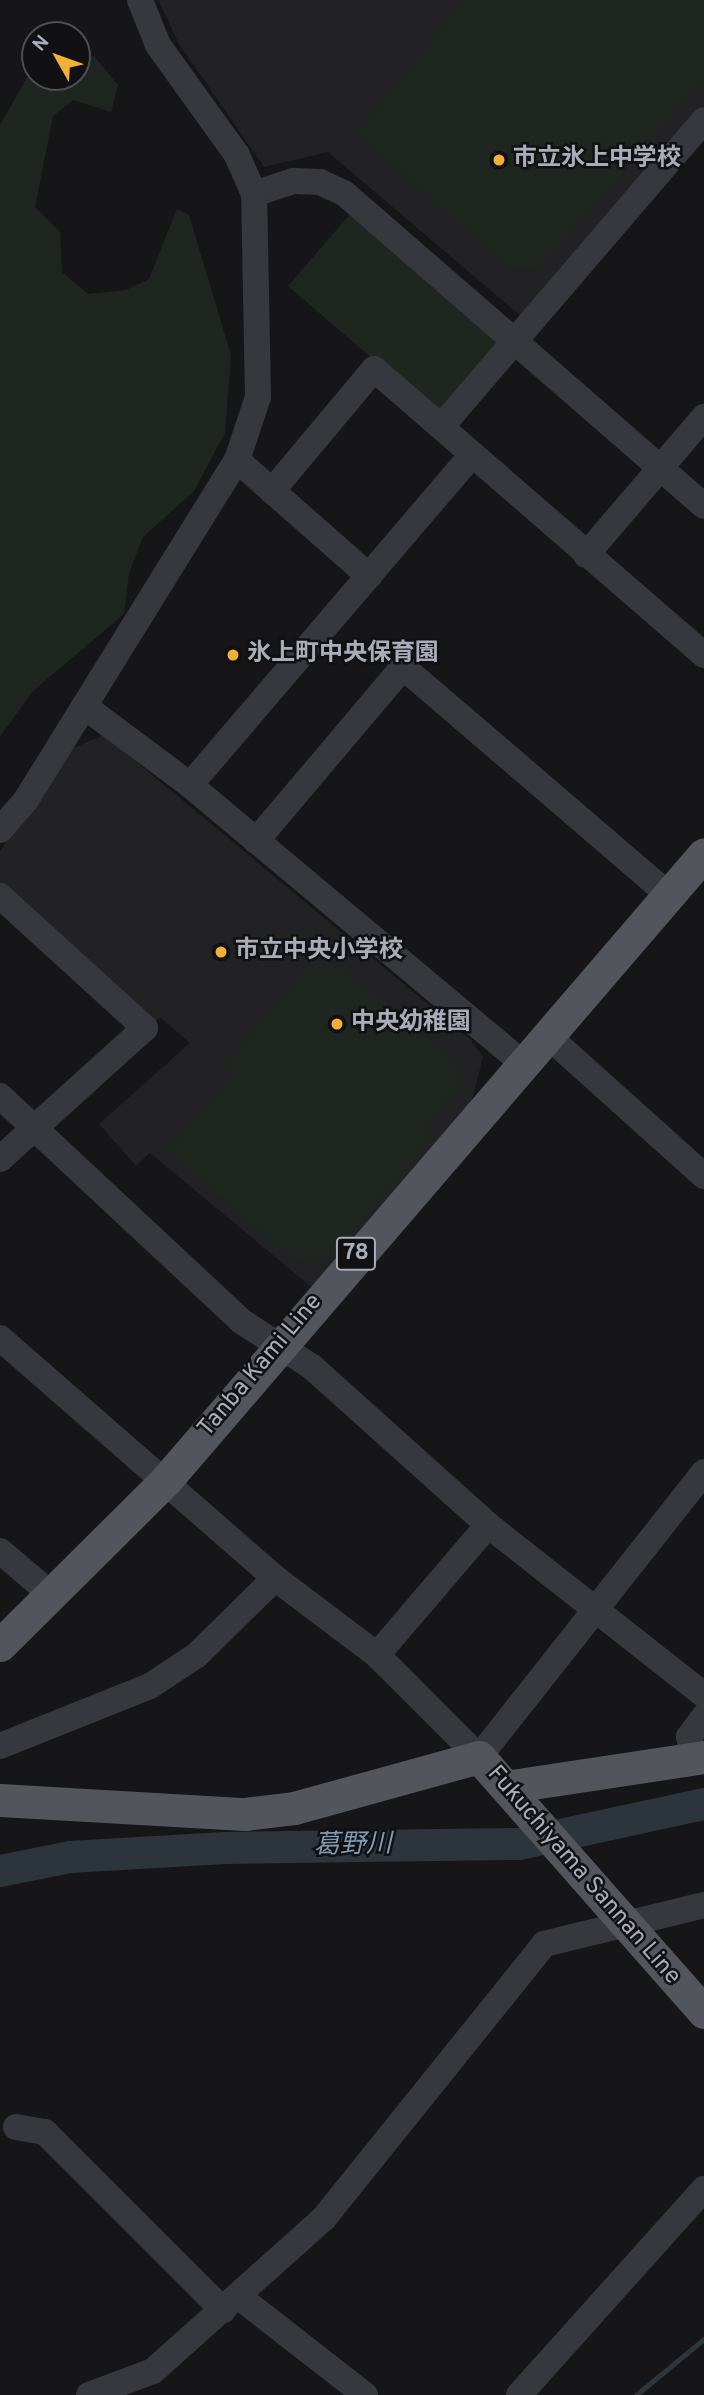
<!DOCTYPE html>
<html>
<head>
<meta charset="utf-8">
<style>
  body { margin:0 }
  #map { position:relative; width:704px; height:2395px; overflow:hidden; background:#161618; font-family:Overpass,"Noto Sans JP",sans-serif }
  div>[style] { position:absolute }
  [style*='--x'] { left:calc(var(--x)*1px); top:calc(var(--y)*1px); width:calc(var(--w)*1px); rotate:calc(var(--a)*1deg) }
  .built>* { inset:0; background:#222225 }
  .green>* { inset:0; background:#1e261f }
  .stream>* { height:5px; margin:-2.5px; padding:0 2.5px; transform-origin:2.5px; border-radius:2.5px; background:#2c353c }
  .river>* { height:32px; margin:-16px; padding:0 16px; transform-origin:16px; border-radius:16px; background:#2c353c }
  .minor>* { height:26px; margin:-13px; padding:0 13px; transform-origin:13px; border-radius:13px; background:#37383d }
  .major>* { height:33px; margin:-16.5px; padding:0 16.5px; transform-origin:16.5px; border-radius:16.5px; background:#53555c }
  .dots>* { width:19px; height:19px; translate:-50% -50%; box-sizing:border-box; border:4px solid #111113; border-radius:50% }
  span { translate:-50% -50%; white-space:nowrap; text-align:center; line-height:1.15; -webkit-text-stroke:5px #111113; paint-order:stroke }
  .shield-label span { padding:2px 5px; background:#111113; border:2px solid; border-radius:5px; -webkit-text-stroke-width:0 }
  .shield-label { font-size:23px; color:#a8adb8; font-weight:700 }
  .poi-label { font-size:24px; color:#a8adb8; font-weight:700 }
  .left { translate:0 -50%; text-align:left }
  .street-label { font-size:24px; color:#a8adb8 }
  .water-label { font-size:26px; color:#7f9bb3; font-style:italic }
  .north { position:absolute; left:21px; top:21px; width:70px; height:70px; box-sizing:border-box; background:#111113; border:2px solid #4d4f55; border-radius:50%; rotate:310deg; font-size:19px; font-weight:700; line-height:28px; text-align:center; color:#a8adb8 }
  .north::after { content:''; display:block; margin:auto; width:24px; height:32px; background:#f2b134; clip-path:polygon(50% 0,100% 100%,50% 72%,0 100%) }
</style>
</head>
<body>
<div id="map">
  <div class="built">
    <div style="clip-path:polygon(158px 0,704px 0,704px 110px,523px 318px,328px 152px,264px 167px,179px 44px)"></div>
    <div style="clip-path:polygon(104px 735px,471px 1040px,483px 1057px,471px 1103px,316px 1291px,150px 1153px,136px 1166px,99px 1124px,190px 1043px,160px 1017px,155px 1022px,0 888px,0 851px,73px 748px)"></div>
  </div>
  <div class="green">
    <div style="clip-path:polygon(464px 0,704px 0,704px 79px,540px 269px,511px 270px,357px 133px)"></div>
    <div style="clip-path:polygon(94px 56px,118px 85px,111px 112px,73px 100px,53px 116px,35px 207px,60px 232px,62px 272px,88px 294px,126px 290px,149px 279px,177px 209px,189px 215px,231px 355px,225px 433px,194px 491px,143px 537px,129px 573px,124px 614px,32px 692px,0 737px,0 125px,28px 76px,77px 77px,77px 61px)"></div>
    <div style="clip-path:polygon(351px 213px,501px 344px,439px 416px,288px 286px)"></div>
    <div style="clip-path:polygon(310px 963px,344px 969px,455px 1060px,459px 1085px,425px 1127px,433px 1136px,334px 1256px,295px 1260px,167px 1152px,235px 1071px,226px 1064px)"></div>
  </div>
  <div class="stream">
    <div style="--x:636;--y:2395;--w:88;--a:-39.5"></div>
  </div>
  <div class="river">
    <div style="--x:0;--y:1871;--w:71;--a:-11.3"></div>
    <div style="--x:70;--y:1857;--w:155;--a:-3.3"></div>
    <div style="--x:225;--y:1848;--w:294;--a:-0.8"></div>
    <div style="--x:519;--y:1844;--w:189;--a:-12.2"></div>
  </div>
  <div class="minor">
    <div style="--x:254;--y:194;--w:41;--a:-18.4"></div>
    <div style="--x:293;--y:181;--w:27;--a:2"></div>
    <div style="--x:320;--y:182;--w:26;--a:25"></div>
    <div style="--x:344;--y:193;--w:477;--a:41"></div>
    <div style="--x:441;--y:427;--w:404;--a:-49.4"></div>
    <div style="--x:237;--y:460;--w:176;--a:41.3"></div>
    <div style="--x:272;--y:491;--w:159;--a:-50.1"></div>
    <div style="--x:374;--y:369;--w:437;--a:40.9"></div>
    <div style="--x:586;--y:555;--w:182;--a:-49.5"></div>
    <div style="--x:84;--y:706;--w:132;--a:36.7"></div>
    <div style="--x:190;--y:785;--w:435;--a:39.9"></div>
    <div style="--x:190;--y:785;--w:434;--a:-49.5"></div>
    <div style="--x:0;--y:830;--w:40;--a:-49"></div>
    <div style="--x:26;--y:800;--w:400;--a:-58.2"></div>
    <div style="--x:237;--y:460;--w:66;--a:-71.6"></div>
    <div style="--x:258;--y:397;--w:203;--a:-91.1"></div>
    <div style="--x:254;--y:194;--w:43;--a:-113.6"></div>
    <div style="--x:237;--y:155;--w:135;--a:-125.7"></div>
    <div style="--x:158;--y:45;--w:48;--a:-111.8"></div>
    <div style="--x:256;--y:841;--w:228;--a:-49.8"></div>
    <div style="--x:403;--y:667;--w:350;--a:40.6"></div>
    <div style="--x:0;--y:896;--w:196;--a:42.3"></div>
    <div style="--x:145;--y:1028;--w:195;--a:137.9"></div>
    <div style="--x:548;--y:1036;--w:210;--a:41.9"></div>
    <div style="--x:0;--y:1096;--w:330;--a:43"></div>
    <div style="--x:241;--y:1321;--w:85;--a:32.9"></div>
    <div style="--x:312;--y:1367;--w:237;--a:41.9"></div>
    <div style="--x:488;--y:1525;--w:275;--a:38.2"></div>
    <div style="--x:0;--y:1338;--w:365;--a:41.1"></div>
    <div style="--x:275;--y:1578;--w:128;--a:37"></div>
    <div style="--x:377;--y:1655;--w:144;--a:45"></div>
    <div style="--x:479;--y:1757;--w:363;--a:-51.7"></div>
    <div style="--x:0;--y:1551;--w:70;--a:40.3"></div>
    <div style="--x:377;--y:1655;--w:171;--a:-49.5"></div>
    <div style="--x:0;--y:1746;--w:162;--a:-21.8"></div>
    <div style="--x:150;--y:1686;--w:56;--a:-33.4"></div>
    <div style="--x:197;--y:1655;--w:110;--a:-44.6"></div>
    <div style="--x:694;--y:1758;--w:22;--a:-103"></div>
    <div style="--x:689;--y:1737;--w:26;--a:-54"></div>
    <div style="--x:16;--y:2127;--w:29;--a:10"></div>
    <div style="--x:45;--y:2132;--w:252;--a:45"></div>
    <div style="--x:238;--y:2296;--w:161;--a:37.9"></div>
    <div style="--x:89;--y:2395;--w:68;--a:-20.6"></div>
    <div style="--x:153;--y:2371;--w:229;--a:-41.8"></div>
    <div style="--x:324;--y:2218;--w:351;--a:-51.2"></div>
    <div style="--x:544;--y:1944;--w:165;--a:-13.7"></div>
    <div style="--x:519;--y:2395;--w:277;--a:-48.1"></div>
  </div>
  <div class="major">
    <div style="--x:0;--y:1645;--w:234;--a:-44.8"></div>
    <div style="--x:166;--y:1480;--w:825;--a:-49.32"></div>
    <div style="--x:506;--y:1787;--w:200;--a:-8.6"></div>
    <div style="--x:0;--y:1800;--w:245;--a:3.3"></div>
    <div style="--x:245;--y:1814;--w:49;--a:-7"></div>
    <div style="--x:294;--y:1808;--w:192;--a:-15.4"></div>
    <div style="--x:479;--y:1757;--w:340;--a:48.6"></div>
  </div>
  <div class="dots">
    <div style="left:499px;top:160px;background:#f2b134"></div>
    <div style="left:233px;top:655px;background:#f2b134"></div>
    <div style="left:221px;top:952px;background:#f2b134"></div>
    <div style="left:337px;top:1024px;background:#f2b134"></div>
  </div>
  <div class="shield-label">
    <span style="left:356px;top:1254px">78</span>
  </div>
  <div class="poi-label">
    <span class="left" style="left:513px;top:160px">市立氷上中学校</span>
    <span class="left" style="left:247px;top:655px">氷上町中央保育園</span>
    <span class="left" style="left:235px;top:952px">市立中央小学校</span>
    <span class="left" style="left:351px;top:1024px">中央幼稚園</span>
  </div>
  <div class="street-label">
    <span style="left:261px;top:1366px;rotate:-50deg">Tanba Kami Line</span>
    <span style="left:583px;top:1876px;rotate:49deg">Fukuchiyama Sannan Line</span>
  </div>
  <div class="water-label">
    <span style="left:353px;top:1846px;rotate:-1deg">葛野川</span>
  </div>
  <div class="north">N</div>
</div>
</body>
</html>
